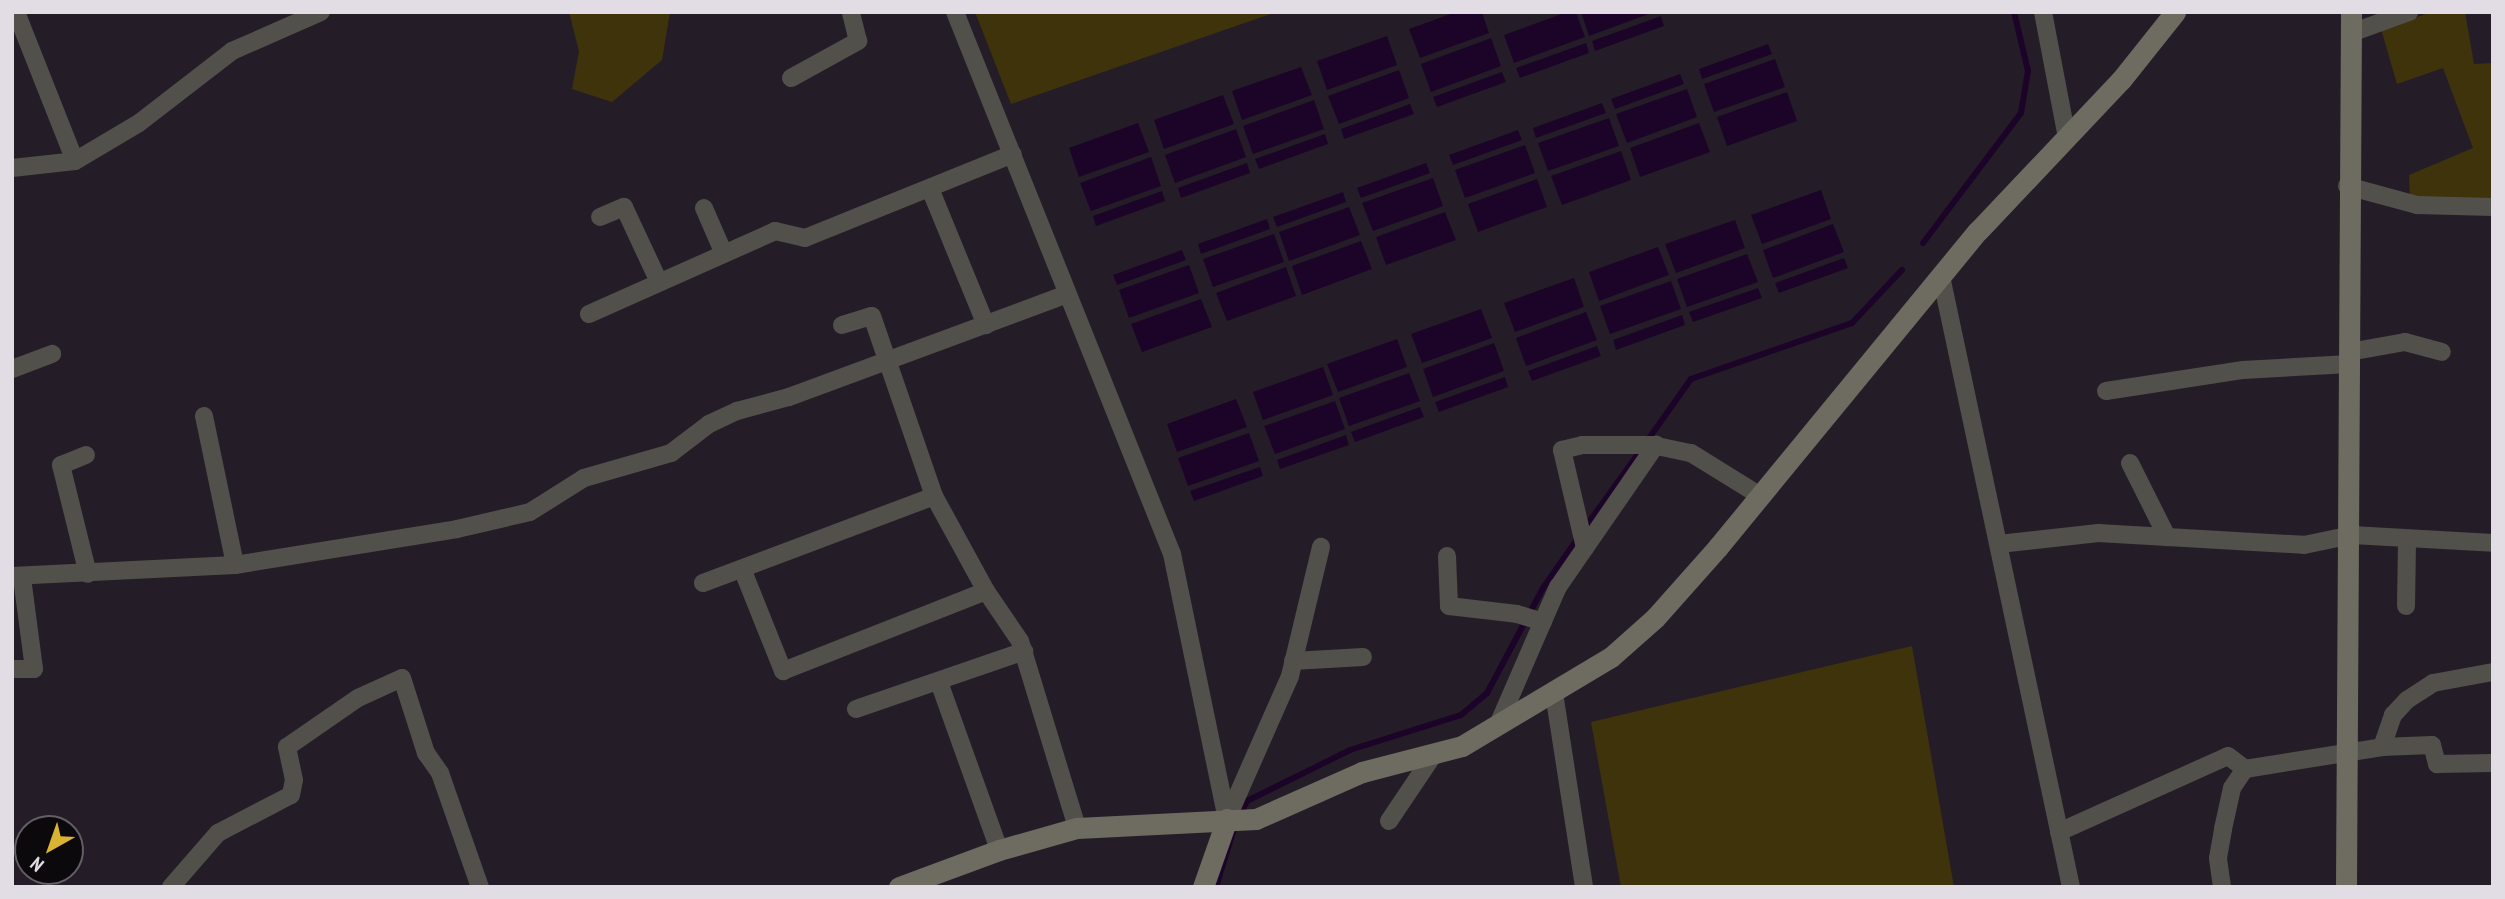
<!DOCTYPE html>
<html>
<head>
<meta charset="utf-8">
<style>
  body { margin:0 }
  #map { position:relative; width:2505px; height:899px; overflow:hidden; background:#241d28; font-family:"PT Sans Narrow",sans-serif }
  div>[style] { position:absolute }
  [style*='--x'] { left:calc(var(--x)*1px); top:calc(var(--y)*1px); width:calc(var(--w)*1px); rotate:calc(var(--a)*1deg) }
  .green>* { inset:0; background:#3f330c }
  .water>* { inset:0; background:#1c0428 }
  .stream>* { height:6px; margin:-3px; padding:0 3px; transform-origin:3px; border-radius:3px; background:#1c0428 }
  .street>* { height:18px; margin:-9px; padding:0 9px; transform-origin:9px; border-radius:9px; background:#52504a }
  .secondary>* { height:21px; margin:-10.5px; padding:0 10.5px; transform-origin:10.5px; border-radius:10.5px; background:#6e6b61 }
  span { translate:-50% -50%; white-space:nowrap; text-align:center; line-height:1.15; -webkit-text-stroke:5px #0c090d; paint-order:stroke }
  .frame { position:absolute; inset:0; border:14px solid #e2dde5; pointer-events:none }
  .north { position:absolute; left:14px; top:815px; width:70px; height:70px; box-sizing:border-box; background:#0c090d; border:2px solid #625e63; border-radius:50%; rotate:220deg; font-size:19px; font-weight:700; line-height:28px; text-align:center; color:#e2dde5 }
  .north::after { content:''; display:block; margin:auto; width:24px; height:32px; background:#dab333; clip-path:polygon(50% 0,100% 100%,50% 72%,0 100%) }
</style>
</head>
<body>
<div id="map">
  <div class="green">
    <div style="clip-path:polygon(569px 12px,670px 12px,662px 60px,612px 102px,572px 89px,579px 51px)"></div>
    <div style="clip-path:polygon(975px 12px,1276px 12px,1011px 104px)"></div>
    <div style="clip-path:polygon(2432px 12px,2465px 12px,2474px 64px,2493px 63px,2493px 203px,2410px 199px,2409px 175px,2473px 148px,2443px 68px,2397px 84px,2381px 29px)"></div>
    <div style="clip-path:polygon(1912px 646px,1954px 887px,1621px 887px,1591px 722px)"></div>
  </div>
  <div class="water">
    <div style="clip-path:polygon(1456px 12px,1482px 12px,1489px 33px,1420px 58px,1409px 29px)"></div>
    <div style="clip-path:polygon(1567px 12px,1576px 12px,1585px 37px,1514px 63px,1504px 35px)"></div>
    <div style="clip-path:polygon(1581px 12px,1654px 12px,1589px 36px)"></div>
    <div style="clip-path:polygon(1661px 16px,1664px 26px,1595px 51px,1592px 41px)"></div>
    <div style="clip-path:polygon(1387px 36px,1397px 65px,1327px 90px,1317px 61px)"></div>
    <div style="clip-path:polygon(1491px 38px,1501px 66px,1431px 92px,1421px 64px)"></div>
    <div style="clip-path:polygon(1586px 43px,1589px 53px,1520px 78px,1516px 68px)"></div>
    <div style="clip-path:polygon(1768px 44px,1772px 54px,1702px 79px,1699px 69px)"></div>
    <div style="clip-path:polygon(1775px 59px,1785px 87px,1714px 112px,1704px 84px)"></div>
    <div style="clip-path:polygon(1301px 67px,1312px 95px,1242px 120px,1232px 91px)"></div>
    <div style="clip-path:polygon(1399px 70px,1409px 98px,1339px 124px,1328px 96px)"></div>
    <div style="clip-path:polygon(1502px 72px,1506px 82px,1437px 107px,1433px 97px)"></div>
    <div style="clip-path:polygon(1680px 74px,1684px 84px,1615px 109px,1611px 99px)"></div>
    <div style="clip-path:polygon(1687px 89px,1697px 117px,1627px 143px,1616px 114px)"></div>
    <div style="clip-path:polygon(1787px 92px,1797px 121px,1727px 146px,1717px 117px)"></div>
    <div style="clip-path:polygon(1223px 95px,1234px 124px,1164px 149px,1154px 120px)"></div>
    <div style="clip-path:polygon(1314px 100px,1324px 129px,1253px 154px,1243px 126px)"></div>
    <div style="clip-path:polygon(1602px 103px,1606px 113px,1536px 138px,1533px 128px)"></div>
    <div style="clip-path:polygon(1410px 104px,1414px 114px,1344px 139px,1341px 129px)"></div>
    <div style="clip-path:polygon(1609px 118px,1619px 146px,1548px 171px,1538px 143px)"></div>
    <div style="clip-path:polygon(1138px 123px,1149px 152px,1079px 177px,1069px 148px)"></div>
    <div style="clip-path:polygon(1699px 123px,1710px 152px,1640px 177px,1630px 148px)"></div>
    <div style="clip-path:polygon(1236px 129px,1246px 157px,1175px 183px,1165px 155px)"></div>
    <div style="clip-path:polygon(1518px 130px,1522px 140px,1453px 165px,1449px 155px)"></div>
    <div style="clip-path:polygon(1325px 134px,1328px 144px,1259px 169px,1255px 159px)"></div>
    <div style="clip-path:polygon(1525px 145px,1535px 173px,1465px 198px,1455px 170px)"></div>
    <div style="clip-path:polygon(1621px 151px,1631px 180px,1562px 205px,1551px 176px)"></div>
    <div style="clip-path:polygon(1151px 157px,1161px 186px,1091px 211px,1080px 183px)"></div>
    <div style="clip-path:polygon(1247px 163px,1250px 173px,1181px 198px,1178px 188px)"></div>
    <div style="clip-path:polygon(1426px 163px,1430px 173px,1361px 198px,1357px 188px)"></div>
    <div style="clip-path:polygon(1433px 178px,1443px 206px,1373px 231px,1362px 203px)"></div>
    <div style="clip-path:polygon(1537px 179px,1547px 207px,1478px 232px,1468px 204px)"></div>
    <div style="clip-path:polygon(1821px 190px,1831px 219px,1762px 244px,1751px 215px)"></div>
    <div style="clip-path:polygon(1162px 191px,1165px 201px,1096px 226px,1093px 216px)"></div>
    <div style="clip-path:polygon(1343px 192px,1346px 202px,1277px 227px,1273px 217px)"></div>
    <div style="clip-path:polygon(1349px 207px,1360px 235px,1289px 261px,1279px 232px)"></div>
    <div style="clip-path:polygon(1445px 212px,1456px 240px,1386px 265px,1376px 237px)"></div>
    <div style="clip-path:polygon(1267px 219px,1270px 229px,1201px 254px,1198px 244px)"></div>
    <div style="clip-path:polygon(1735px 220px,1745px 248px,1676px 273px,1665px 244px)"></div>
    <div style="clip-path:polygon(1833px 224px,1844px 252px,1773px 278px,1763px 250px)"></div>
    <div style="clip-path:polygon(1274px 234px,1284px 262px,1213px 287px,1203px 259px)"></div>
    <div style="clip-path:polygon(1361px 241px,1372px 269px,1302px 295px,1292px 266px)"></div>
    <div style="clip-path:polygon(1658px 247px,1669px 275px,1599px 301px,1589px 272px)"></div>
    <div style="clip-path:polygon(1182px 250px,1186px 260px,1117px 285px,1113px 275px)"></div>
    <div style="clip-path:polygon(1747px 254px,1758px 282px,1687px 307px,1677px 279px)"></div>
    <div style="clip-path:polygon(1844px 258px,1848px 268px,1779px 293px,1775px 283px)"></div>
    <div style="clip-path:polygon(1189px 265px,1199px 293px,1129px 318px,1119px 290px)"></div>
    <div style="clip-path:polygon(1286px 267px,1296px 296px,1227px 321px,1216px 293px)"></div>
    <div style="clip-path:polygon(1574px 278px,1584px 307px,1515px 332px,1504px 303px)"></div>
    <div style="clip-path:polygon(1671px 281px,1681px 309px,1610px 334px,1600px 306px)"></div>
    <div style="clip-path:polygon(1758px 288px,1762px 298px,1693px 322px,1689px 312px)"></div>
    <div style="clip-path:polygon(1201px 299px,1212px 327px,1142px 352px,1131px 324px)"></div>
    <div style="clip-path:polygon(1481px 309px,1492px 338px,1422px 363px,1411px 334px)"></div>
    <div style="clip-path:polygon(1586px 312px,1597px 340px,1526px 366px,1516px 338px)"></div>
    <div style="clip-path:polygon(1682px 315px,1685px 325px,1616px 350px,1613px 340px)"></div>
    <div style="clip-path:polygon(1397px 339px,1407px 367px,1338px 392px,1327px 364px)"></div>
    <div style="clip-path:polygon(1494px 343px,1504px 371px,1433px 397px,1423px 369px)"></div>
    <div style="clip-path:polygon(1597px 346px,1601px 356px,1532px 381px,1528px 371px)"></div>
    <div style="clip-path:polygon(1323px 367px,1333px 395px,1263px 420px,1253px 392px)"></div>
    <div style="clip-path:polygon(1409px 373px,1420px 401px,1349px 426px,1339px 398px)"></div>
    <div style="clip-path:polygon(1505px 377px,1508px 387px,1439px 412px,1435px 402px)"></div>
    <div style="clip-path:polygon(1236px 399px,1247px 427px,1177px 452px,1167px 424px)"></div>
    <div style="clip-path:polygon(1335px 401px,1345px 429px,1275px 454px,1264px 426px)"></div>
    <div style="clip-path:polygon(1420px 407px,1424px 417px,1355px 442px,1351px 432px)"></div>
    <div style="clip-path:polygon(1249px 433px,1259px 461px,1188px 486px,1178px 458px)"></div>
    <div style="clip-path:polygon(1346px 435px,1349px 445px,1280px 469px,1277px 460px)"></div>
    <div style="clip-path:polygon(1260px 467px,1263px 476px,1194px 501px,1190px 491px)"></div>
  </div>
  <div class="stream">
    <div style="--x:1923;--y:243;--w:163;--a:-53"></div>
    <div style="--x:2021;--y:113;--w:43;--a:-80.5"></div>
    <div style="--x:2028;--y:71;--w:61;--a:-103.3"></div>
    <div style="--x:1647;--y:441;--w:76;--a:-54.6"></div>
    <div style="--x:1691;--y:379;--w:170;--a:-19.2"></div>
    <div style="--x:1852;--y:323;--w:73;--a:-46.7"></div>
    <div style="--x:1584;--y:529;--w:97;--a:-54.2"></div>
    <div style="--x:1240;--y:815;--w:16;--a:-63"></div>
    <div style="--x:1247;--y:801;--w:115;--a:-26.3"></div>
    <div style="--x:1350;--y:750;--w:116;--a:-17.5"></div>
    <div style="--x:1461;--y:715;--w:34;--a:-40"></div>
    <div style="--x:1487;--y:693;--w:119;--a:-61.9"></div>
    <div style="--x:1543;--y:588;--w:61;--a:-55"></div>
    <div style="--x:1216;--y:887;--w:58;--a:-72.8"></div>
  </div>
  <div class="street">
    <div style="--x:16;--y:12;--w:160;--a:68.4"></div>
    <div style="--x:955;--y:12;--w:584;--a:68.18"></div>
    <div style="--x:1172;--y:554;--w:271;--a:78.3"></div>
    <div style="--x:2043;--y:12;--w:128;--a:79.2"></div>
    <div style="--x:2351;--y:33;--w:62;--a:-19.9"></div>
    <div style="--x:791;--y:78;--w:77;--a:-28.9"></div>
    <div style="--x:858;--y:41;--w:30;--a:-104"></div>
    <div style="--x:12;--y:168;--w:63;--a:-6.3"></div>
    <div style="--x:75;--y:161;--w:74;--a:-30.7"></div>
    <div style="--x:139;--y:123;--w:118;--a:-37.7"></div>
    <div style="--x:232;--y:51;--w:97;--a:-23.7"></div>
    <div style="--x:2347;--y:186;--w:73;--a:15.2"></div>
    <div style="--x:2417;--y:205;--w:76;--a:1.5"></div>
    <div style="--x:931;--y:191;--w:145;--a:67.7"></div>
    <div style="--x:704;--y:208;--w:50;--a:66.5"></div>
    <div style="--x:600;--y:217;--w:26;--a:-23"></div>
    <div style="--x:624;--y:207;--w:83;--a:65"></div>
    <div style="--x:1941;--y:276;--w:625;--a:77.99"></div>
    <div style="--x:589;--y:314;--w:204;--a:-24"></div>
    <div style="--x:775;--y:231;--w:31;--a:13"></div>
    <div style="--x:805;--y:238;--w:224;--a:-22"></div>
    <div style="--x:842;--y:325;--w:31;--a:-17"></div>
    <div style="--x:872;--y:316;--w:190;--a:71"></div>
    <div style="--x:934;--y:496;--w:108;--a:61.3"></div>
    <div style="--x:986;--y:591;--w:60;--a:55.8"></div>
    <div style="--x:1020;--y:641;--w:195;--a:73"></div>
    <div style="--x:2349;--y:352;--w:57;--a:-10.1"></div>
    <div style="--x:2405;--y:342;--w:38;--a:15"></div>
    <div style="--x:12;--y:369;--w:43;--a:-20.6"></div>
    <div style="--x:2106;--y:391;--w:139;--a:-8.7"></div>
    <div style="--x:2243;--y:370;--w:106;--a:-3.2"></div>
    <div style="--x:204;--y:416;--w:152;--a:78.2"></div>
    <div style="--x:86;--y:455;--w:27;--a:158"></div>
    <div style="--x:61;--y:465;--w:112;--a:76.1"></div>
    <div style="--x:2130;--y:463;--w:83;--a:63.4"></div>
    <div style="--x:1999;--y:544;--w:100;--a:-6.3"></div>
    <div style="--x:2098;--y:533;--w:206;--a:3.3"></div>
    <div style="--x:2304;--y:545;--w:49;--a:-11.8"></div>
    <div style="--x:2352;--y:535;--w:141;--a:3.2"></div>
    <div style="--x:1585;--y:548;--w:101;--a:-103.2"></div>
    <div style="--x:1562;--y:450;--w:21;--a:-14"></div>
    <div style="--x:1582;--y:445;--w:70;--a:0"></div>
    <div style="--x:1652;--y:445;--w:40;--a:12"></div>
    <div style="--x:1691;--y:453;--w:80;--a:31.7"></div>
    <div style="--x:1447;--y:556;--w:50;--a:87.7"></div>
    <div style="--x:1449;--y:606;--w:68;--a:6.7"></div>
    <div style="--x:1517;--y:614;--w:27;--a:17"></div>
    <div style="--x:743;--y:571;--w:108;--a:68.2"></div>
    <div style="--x:783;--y:671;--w:218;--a:-21.5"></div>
    <div style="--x:12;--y:576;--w:223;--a:-2.8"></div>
    <div style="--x:235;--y:565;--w:225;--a:-9.2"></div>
    <div style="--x:457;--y:529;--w:75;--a:-13.1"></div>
    <div style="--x:530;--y:512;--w:64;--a:-32.2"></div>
    <div style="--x:584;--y:478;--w:91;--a:-16"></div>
    <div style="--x:671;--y:453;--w:48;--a:-37.3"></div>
    <div style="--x:709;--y:424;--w:31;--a:-25"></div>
    <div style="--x:737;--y:411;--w:54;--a:-15.1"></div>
    <div style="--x:789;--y:397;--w:296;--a:-20.3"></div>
    <div style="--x:703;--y:583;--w:247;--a:-20.6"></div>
    <div style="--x:2406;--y:606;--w:66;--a:-89.1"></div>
    <div style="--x:1293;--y:661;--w:70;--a:-3.3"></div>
    <div style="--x:12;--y:669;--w:22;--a:0"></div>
    <div style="--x:34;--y:669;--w:92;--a:-97.5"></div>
    <div style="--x:939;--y:682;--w:178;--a:70.3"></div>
    <div style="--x:1554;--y:693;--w:196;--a:81.2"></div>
    <div style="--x:856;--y:709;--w:178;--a:-19"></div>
    <div style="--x:1497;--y:727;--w:153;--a:-66.5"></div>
    <div style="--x:1558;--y:587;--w:173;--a:-55.4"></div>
    <div style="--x:2382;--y:747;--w:50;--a:-2.3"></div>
    <div style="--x:2432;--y:745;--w:20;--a:75"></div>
    <div style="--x:2437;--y:764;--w:56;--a:-1"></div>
    <div style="--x:1227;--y:819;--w:156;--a:-66.2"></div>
    <div style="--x:1290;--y:676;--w:133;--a:-76.5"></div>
    <div style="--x:1389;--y:821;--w:81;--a:-56.1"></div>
    <div style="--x:2059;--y:832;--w:185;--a:-24.2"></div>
    <div style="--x:2228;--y:756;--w:21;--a:37"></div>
    <div style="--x:2245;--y:769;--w:139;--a:-9.1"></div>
    <div style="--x:2382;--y:747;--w:34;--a:-71"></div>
    <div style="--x:2393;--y:715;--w:21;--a:-47"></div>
    <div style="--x:2407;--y:700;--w:31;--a:-33"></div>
    <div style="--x:2433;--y:683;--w:61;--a:-10.4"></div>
    <div style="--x:171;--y:887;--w:72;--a:-49"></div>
    <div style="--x:218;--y:833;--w:82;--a:-27.5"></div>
    <div style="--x:291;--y:795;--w:15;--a:-79"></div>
    <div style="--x:294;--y:780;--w:34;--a:-102"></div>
    <div style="--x:287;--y:747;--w:86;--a:-34.6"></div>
    <div style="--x:358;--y:698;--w:48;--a:-24.4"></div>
    <div style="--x:402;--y:678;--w:79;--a:72.3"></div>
    <div style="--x:426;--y:753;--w:24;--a:55"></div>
    <div style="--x:440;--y:773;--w:121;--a:70.7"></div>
    <div style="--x:2222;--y:887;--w:29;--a:-98"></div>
    <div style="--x:2218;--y:858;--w:29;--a:-80"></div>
    <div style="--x:2223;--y:829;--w:42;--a:-77.6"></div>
    <div style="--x:2232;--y:788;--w:23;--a:-56"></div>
  </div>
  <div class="secondary">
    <div style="--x:899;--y:887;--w:107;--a:-20.3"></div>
    <div style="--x:999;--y:850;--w:81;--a:-15.8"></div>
    <div style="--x:1077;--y:828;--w:179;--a:-2.9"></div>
    <div style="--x:1256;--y:819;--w:116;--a:-23.9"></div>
    <div style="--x:1362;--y:772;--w:103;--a:-14.6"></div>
    <div style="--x:1462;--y:746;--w:174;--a:-30.9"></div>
    <div style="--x:1611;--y:657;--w:59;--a:-41.6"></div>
    <div style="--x:1655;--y:618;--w:95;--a:-48.4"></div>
    <div style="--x:1718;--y:547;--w:409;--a:-50.6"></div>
    <div style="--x:1978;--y:231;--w:208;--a:-46.6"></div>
    <div style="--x:2121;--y:80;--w:87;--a:-51.5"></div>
    <div style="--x:1203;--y:887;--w:72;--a:-70.6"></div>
    <div style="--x:2346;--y:887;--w:875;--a:-89.67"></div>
  </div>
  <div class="frame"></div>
  <div class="north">N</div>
</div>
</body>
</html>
